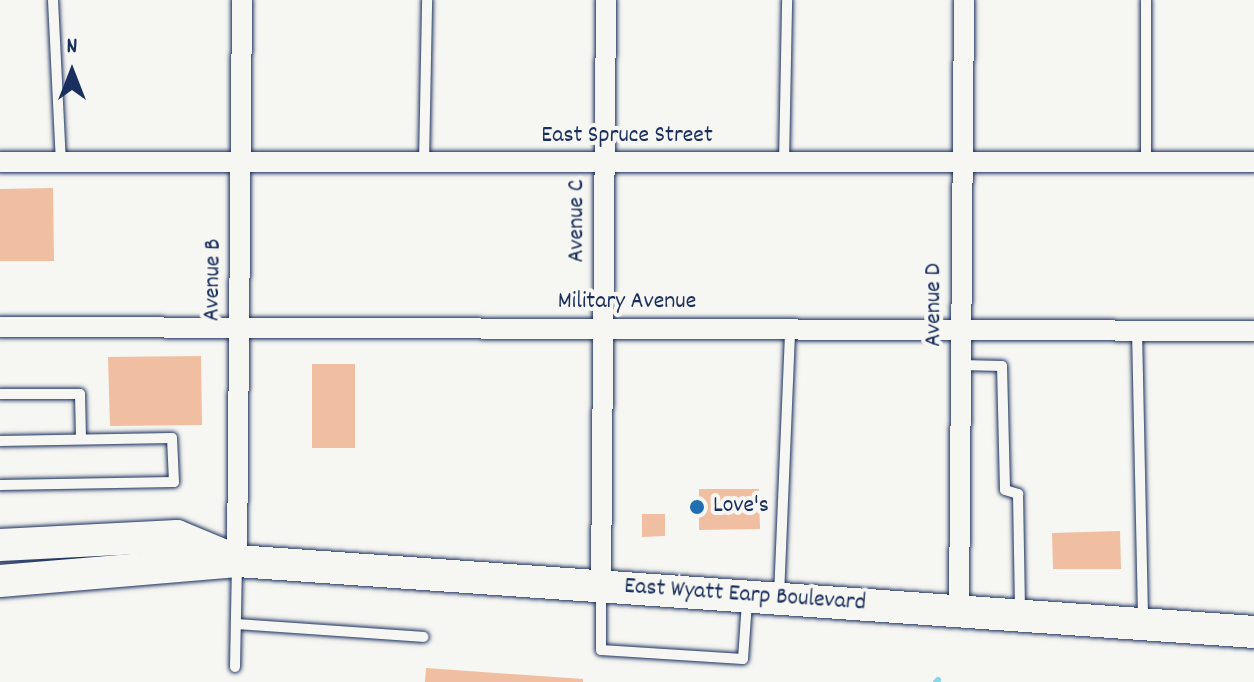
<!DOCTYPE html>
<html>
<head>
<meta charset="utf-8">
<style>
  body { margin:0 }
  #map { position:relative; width:1254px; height:682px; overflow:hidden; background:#f6f6f2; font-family:Dekko,sans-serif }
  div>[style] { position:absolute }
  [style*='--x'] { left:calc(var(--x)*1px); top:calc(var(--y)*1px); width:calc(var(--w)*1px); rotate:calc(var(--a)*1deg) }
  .stream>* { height:6px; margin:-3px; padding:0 3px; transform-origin:3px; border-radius:3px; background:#89d6e8 }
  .building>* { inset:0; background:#f0bea1 }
  .roads { filter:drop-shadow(0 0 2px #1b2f5e) drop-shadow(0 0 2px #1b2f5e) }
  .service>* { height:10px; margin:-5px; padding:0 5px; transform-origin:5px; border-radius:5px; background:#f6f6f2 }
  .minor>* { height:20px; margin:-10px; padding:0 10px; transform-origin:10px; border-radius:10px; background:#f6f6f2 }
  .primary>* { height:32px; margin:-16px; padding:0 16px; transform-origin:16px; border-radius:16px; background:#f6f6f2 }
  .dots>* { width:22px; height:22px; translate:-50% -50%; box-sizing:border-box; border:4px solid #f6f6f2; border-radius:50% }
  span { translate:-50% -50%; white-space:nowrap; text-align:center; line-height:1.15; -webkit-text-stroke:8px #f6f6f2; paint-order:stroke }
  .street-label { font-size:24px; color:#1b2f5e }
  .poi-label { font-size:24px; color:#1b2f5e }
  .left { translate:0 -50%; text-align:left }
  .north { position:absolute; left:32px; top:32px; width:80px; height:80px; -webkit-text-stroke:6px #f6f6f2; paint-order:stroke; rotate:0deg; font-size:22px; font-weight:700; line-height:32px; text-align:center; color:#1b2f5e }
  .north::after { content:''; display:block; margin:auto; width:28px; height:36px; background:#1b2f5e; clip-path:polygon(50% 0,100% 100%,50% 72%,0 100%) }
</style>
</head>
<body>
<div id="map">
  <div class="stream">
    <div style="--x:936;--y:682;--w:3;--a:-45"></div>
  </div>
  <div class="building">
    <div style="clip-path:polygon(53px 188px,54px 261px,0 261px,0 189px)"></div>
    <div style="clip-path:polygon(201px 356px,202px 425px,110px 426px,108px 357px)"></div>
    <div style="clip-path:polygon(312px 364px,355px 364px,355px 448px,312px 448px)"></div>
    <div style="clip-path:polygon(699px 489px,759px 489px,760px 529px,699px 530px)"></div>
    <div style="clip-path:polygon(642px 514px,665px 514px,665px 536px,642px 537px)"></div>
    <div style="clip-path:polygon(1120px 531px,1121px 569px,1053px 569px,1052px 533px)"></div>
    <div style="clip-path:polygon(426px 668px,583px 679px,583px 682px,425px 682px)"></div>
  </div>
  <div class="roads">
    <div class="service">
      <div style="--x:53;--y:0;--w:162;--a:87.2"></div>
      <div style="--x:1146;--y:0;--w:162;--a:90"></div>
      <div style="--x:424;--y:163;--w:163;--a:-88.9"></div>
      <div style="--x:784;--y:163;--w:163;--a:-88.9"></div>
      <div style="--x:1137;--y:330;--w:288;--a:88.8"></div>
      <div style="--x:961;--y:365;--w:41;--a:1.4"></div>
      <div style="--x:1002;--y:366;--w:124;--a:88.6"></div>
      <div style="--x:1005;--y:490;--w:14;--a:17"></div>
      <div style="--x:1018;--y:494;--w:119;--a:89"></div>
      <div style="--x:0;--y:394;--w:80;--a:0"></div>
      <div style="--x:80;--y:394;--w:45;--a:88.7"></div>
      <div style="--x:0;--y:441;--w:172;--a:-1"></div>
      <div style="--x:172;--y:438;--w:44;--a:87.4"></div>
      <div style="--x:174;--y:482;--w:174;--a:179"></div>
      <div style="--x:601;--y:592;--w:58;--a:90"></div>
      <div style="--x:601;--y:650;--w:142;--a:3.6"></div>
      <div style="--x:743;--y:659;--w:57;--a:-86"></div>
      <div style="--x:779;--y:596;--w:266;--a:-87.6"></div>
      <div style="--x:238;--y:624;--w:186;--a:4"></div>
      <div style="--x:235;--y:667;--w:102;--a:-88.9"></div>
    </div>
    <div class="minor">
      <div style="--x:0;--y:162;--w:1254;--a:0"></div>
      <div style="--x:0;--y:327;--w:1254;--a:0.18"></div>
      <div style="--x:237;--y:561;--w:561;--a:-89.49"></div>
      <div style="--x:601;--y:586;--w:586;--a:-89.51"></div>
      <div style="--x:959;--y:611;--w:611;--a:-89.53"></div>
    </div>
    <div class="primary">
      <div style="--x:0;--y:545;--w:177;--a:-2.9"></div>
      <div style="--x:177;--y:536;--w:65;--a:22.6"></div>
      <div style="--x:0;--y:581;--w:238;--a:-4.8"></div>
      <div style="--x:237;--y:561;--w:1019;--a:3.99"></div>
    </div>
  </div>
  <div class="dots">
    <div style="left:697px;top:507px;background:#1f6fb2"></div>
  </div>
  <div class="street-label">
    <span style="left:627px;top:137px">East Spruce Street</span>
    <span style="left:578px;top:221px;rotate:-90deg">Avenue C</span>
    <span style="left:214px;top:280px;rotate:-89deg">Avenue B</span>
    <span style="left:627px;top:303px">Military Avenue</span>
    <span style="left:935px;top:305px;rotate:-90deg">Avenue D</span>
    <span style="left:745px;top:596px;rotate:4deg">East Wyatt Earp Boulevard</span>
  </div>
  <div class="poi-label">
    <span class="left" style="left:713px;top:507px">Love's</span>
  </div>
  <div class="north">N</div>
</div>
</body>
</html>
